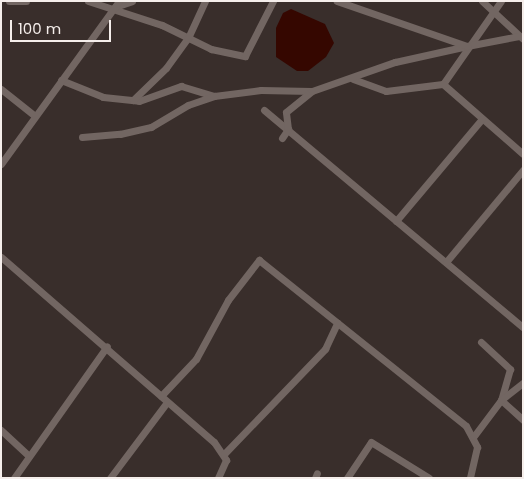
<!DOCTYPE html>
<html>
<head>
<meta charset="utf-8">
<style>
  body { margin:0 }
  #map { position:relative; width:524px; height:479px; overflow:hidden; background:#392e2b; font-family:Poppins,sans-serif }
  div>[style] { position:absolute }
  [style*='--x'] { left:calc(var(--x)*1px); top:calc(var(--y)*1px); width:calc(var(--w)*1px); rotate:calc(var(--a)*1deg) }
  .water>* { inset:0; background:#350700 }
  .minor>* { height:7px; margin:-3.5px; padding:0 3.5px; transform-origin:3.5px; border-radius:3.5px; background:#726662 }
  span { translate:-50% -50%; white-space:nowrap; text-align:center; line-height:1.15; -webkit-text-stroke:4px #392e2b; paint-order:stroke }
  .frame { position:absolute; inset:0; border:2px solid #f5eeeb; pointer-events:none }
  .scale { position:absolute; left:10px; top:20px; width:101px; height:22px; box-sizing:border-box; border:2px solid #f5eeeb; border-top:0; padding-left:6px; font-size:15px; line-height:18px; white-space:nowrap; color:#f5eeeb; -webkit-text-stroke:4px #392e2b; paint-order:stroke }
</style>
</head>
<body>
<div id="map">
  <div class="water">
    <div style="clip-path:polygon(291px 9px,325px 24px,334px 43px,326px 57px,308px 71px,297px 71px,276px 57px,276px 28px,283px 13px)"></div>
  </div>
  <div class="minor">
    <div style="--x:9;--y:1;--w:17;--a:0"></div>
    <div style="--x:88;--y:1;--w:78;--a:18"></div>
    <div style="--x:162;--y:25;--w:55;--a:26.1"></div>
    <div style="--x:211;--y:49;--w:35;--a:12"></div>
    <div style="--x:245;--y:56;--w:62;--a:-63"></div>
    <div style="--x:482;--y:1;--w:56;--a:42.8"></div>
    <div style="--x:501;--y:1;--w:101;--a:124.9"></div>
    <div style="--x:443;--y:84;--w:106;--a:41.2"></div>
    <div style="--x:115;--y:7;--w:18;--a:-19"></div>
    <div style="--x:467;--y:46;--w:53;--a:-10.9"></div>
    <div style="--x:353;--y:79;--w:35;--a:20"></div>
    <div style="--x:386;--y:91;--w:57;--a:-7"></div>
    <div style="--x:61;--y:80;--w:45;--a:22"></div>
    <div style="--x:103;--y:97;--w:36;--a:6"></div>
    <div style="--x:139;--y:101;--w:45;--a:-19.7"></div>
    <div style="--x:181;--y:86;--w:34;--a:17"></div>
    <div style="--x:214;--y:96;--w:47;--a:-7.3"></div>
    <div style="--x:261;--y:90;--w:50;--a:1.1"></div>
    <div style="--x:1;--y:89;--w:43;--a:38.5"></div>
    <div style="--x:133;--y:100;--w:46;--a:-44.1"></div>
    <div style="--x:166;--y:68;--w:37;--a:-54"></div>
    <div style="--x:188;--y:38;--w:41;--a:-65.3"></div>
    <div style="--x:264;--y:110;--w:338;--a:40"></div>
    <div style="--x:82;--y:137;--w:38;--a:-5"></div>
    <div style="--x:120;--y:134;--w:32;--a:-13"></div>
    <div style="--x:151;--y:127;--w:43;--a:-30.7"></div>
    <div style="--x:188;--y:105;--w:28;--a:-19"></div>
    <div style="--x:282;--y:138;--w:11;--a:-56"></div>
    <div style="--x:288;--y:129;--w:17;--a:-97"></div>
    <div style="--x:286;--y:112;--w:33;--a:-39"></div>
    <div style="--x:312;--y:91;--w:88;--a:-19.3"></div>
    <div style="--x:395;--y:62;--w:74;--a:-12.5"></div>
    <div style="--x:467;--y:46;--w:138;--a:-160.9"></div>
    <div style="--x:1;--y:164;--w:201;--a:-54.1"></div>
    <div style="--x:396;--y:221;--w:133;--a:-49.9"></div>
    <div style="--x:1;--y:257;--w:282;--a:41"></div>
    <div style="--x:214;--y:442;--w:22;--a:56"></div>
    <div style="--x:226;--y:460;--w:20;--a:114"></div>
    <div style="--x:446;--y:262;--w:120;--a:-50.1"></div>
    <div style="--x:481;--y:342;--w:40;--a:43"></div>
    <div style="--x:510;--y:369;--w:32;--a:106"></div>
    <div style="--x:501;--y:400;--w:30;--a:42"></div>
    <div style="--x:161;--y:396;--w:51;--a:-46.6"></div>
    <div style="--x:196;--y:359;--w:67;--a:-61.5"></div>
    <div style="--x:228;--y:300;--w:51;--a:-52.2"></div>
    <div style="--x:259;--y:260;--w:265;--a:38.7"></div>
    <div style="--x:466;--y:426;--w:24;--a:62"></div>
    <div style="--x:477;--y:447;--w:32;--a:103"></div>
    <div style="--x:1;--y:430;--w:38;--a:43"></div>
    <div style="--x:474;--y:436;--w:45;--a:-53.1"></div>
    <div style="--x:501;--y:400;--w:28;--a:-38"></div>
    <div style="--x:224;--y:454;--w:146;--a:-46.1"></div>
    <div style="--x:325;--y:349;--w:29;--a:-65"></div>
    <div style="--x:14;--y:478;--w:161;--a:-54.8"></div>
    <div style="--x:110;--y:478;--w:95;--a:-53.1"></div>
    <div style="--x:315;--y:478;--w:5;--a:-68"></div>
    <div style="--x:347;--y:478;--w:43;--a:-56.3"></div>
    <div style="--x:371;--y:442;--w:68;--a:31.8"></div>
  </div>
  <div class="frame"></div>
  <div class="scale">100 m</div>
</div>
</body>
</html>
